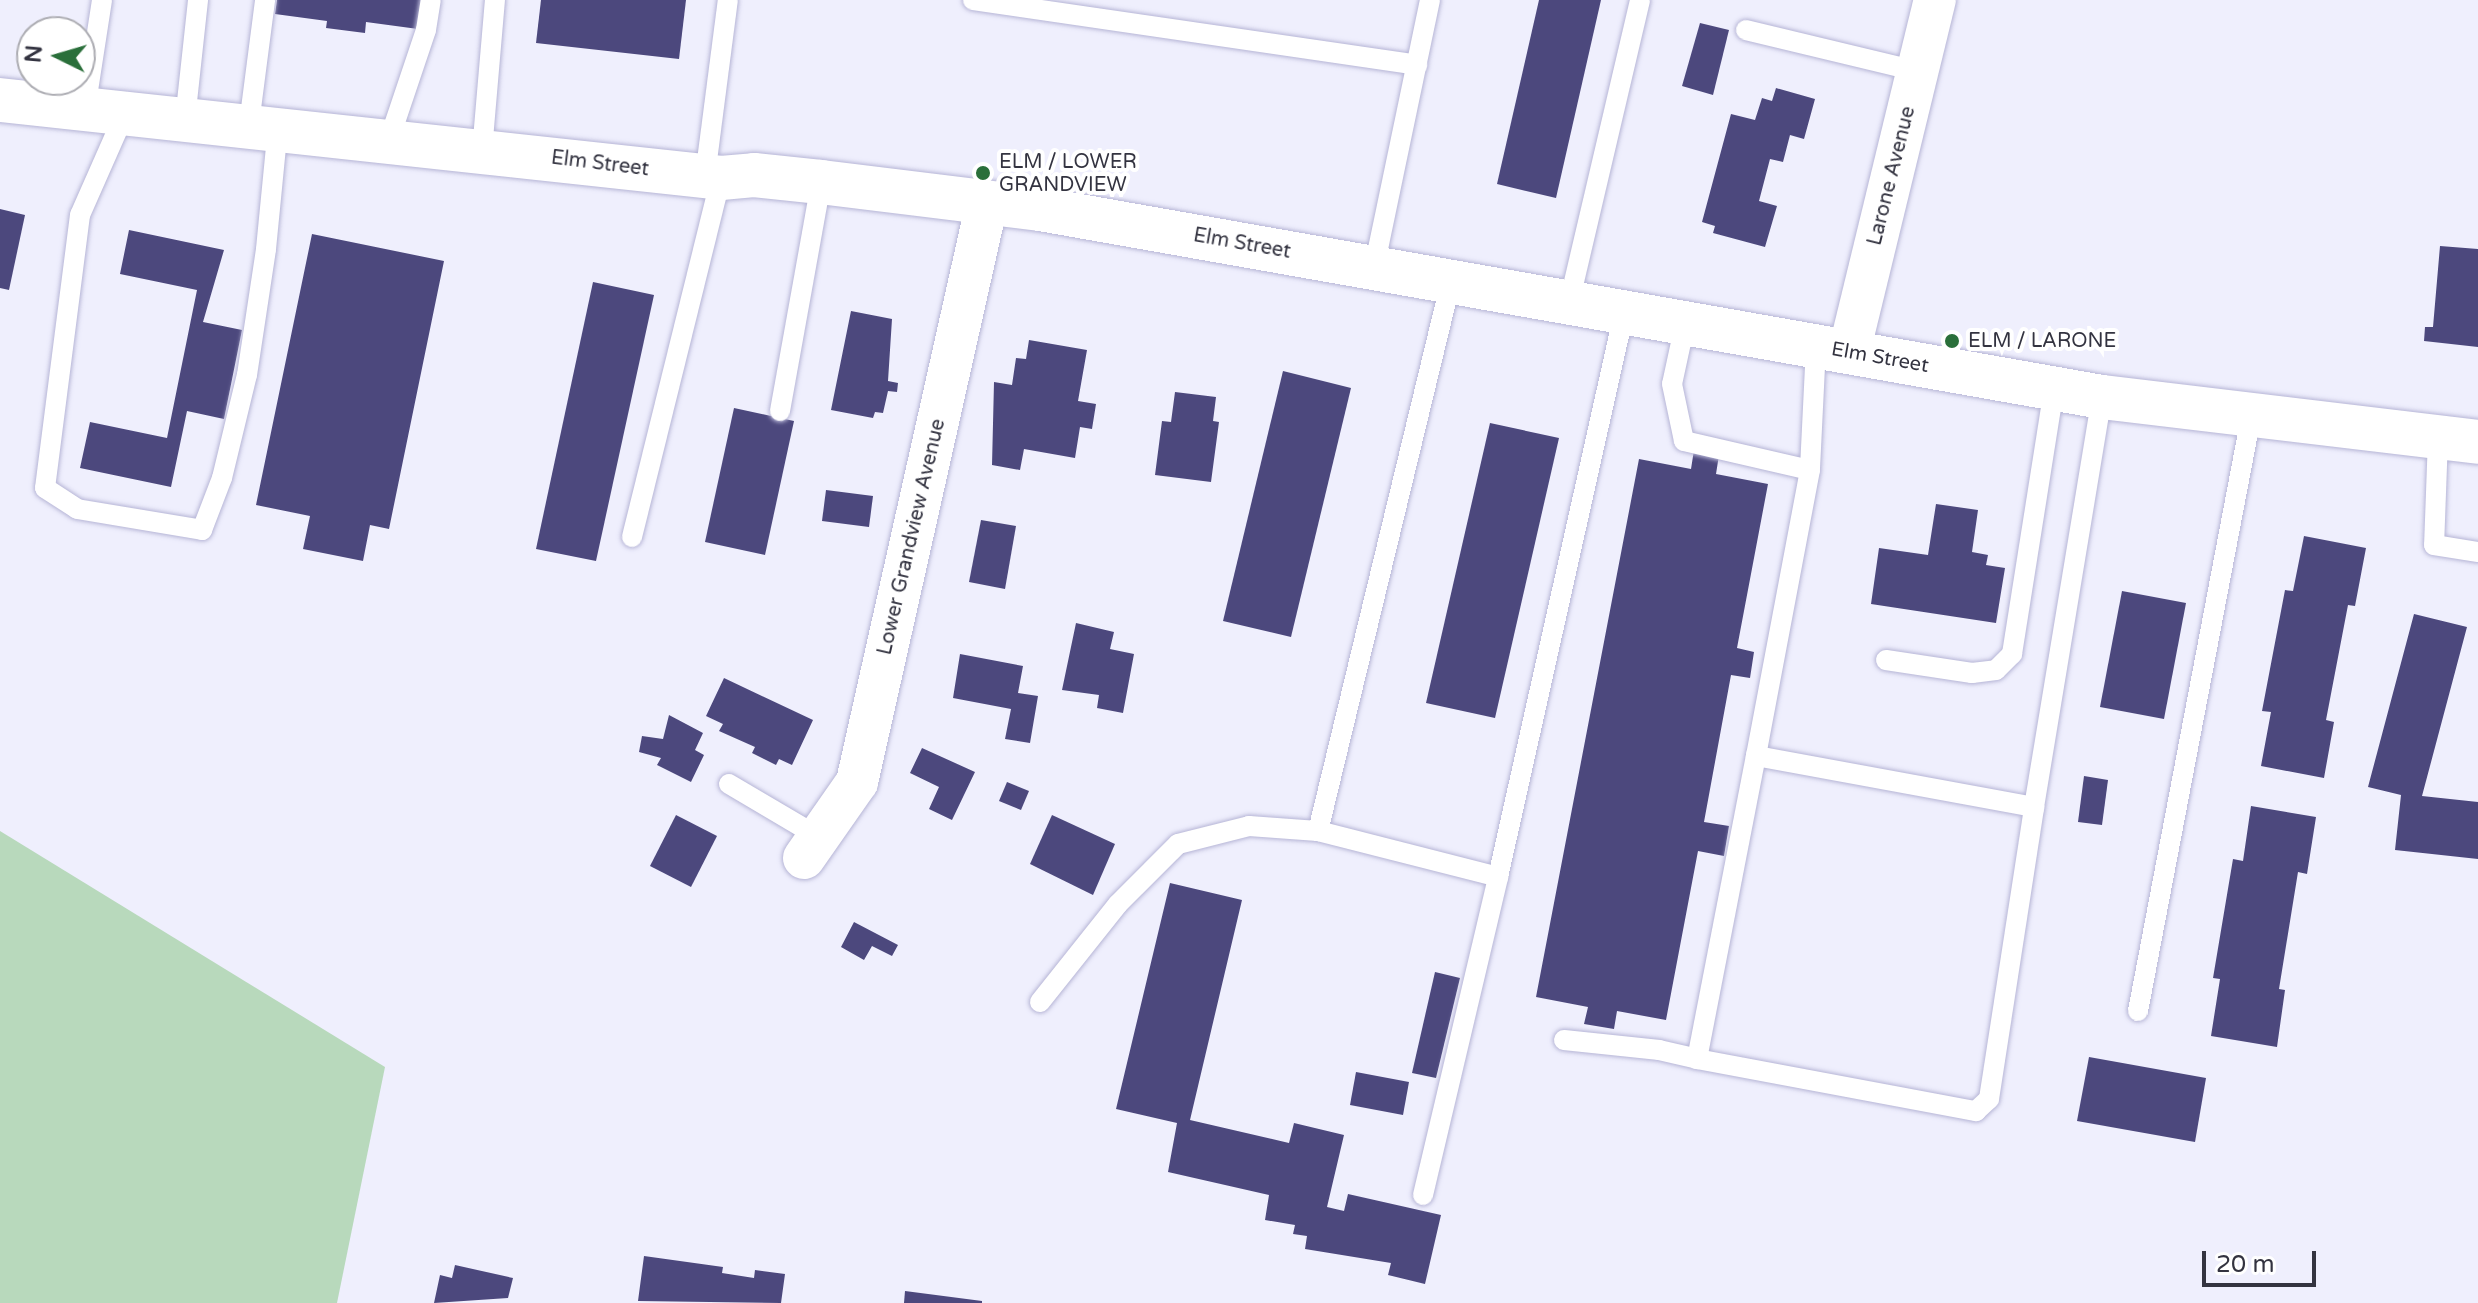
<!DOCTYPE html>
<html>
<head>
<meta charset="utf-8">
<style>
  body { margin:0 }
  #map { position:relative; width:2478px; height:1303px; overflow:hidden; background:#efeffd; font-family:"Varela Round",sans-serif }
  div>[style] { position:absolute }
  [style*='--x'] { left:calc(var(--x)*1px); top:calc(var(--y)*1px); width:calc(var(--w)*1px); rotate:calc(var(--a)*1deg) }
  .green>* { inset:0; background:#b8d9bc }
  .building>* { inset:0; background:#4c487d }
  .roads { filter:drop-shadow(0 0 2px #b6b5d6) drop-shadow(0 0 2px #b6b5d6) }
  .service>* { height:20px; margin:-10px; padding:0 10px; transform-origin:10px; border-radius:10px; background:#fff }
  .minor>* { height:42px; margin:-21px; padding:0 21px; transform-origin:21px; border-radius:21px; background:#fff }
  .secondary>* { height:44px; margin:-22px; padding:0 22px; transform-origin:22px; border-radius:22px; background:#fff }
  .dots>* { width:22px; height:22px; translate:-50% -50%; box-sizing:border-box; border:4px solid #fff; border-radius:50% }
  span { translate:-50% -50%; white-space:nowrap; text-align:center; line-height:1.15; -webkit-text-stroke:8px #fff; paint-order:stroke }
  .poi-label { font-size:20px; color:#333340 }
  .left { translate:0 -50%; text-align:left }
  .street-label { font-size:20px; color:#333340 }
  .north { position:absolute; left:16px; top:16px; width:80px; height:80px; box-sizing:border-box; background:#fff; border:2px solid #adadb3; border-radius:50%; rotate:275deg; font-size:22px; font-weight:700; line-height:32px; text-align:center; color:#333340 }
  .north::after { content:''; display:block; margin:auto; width:28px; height:36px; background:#2a6f3a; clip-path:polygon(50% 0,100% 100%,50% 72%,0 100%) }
  .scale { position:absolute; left:2202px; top:1251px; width:114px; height:36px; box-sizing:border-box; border:4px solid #333340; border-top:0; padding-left:10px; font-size:24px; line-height:28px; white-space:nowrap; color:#333340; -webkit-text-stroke:6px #fff; paint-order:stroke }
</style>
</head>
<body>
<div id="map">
  <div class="green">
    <div style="clip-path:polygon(0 831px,385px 1067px,337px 1303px,0 1303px)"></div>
  </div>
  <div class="building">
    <div style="clip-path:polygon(277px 0,422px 0,418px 29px,366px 22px,365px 33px,326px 28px,327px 21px,275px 14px)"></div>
    <div style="clip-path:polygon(541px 0,686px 0,679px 59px,536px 43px)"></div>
    <div style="clip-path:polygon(1539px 0,1601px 0,1556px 198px,1497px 184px)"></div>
    <div style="clip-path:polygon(1700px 23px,1729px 30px,1713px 95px,1682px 86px)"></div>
    <div style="clip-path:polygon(1776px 88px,1815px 99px,1804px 139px,1790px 135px,1783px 162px,1770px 159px,1759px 201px,1777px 206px,1765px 247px,1713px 233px,1715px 226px,1702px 222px,1731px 114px,1755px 120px,1762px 98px,1772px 101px)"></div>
    <div style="clip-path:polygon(0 209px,25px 215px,9px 290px,0 288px)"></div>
    <div style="clip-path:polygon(129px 230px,224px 250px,203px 322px,242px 330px,224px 419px,187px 411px,171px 487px,80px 468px,90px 422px,167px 438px,197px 290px,120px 274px)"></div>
    <div style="clip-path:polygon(312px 234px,444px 261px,389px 529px,370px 525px,363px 561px,303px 549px,310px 516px,256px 505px)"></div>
    <div style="clip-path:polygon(2440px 246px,2478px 249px,2478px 347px,2424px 341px,2425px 327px,2433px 327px)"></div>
    <div style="clip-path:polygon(593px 282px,654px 295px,596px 561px,536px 549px)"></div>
    <div style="clip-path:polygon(851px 311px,892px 319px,888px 381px,898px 383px,897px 392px,888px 391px,883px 413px,875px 412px,873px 418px,831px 410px)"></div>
    <div style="clip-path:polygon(1029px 340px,1087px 350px,1078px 401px,1096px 404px,1092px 429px,1080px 427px,1075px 458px,1024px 449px,1020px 470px,992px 465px,994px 382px,1012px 385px,1016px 358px,1026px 359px)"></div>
    <div style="clip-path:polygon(1283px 371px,1351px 388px,1291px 637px,1223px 621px)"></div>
    <div style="clip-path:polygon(1175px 392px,1216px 397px,1213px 421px,1219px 422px,1211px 482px,1155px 475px,1162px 421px,1171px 422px)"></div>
    <div style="clip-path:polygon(734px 408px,794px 421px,765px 555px,705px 542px)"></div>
    <div style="clip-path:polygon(1490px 423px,1559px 438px,1495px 718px,1426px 703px)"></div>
    <div style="clip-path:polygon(1694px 450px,1719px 455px,1716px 474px,1768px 484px,1737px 648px,1754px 652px,1750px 678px,1731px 675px,1704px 822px,1729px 826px,1724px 856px,1698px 851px,1666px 1020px,1617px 1011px,1614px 1029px,1584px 1024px,1588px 1007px,1536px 997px,1639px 459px,1691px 469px)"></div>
    <div style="clip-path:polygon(826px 490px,873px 496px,869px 527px,822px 521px)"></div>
    <div style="clip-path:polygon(1936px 504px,1978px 510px,1972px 552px,1988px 555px,1986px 565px,2005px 568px,1996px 623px,1871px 604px,1879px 548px,1928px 555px)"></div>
    <div style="clip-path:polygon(981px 520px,1016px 526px,1005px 589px,969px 582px)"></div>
    <div style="clip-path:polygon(2304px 536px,2366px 548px,2355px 606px,2348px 605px,2326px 720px,2334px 722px,2324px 778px,2261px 766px,2271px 712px,2262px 711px,2285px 590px,2293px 591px)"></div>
    <div style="clip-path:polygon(2122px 591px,2186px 603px,2164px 719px,2100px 707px)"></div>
    <div style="clip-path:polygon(2414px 614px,2467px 627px,2422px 796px,2478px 802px,2478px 859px,2395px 850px,2401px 795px,2368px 787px)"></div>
    <div style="clip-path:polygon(1076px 623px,1114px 632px,1110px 649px,1134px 654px,1123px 713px,1097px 708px,1099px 695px,1062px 690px)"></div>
    <div style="clip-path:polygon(960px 654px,1023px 666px,1018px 693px,1038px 696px,1030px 743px,1005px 739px,1011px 709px,953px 698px)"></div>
    <div style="clip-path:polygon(724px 678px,813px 720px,792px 765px,779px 759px,776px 765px,752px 753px,755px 747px,719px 731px,723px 724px,706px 716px)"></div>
    <div style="clip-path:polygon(669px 715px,703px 733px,695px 750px,704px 755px,691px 782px,657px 765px,661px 758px,639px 752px,642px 736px,663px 739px)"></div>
    <div style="clip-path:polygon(922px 748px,975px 772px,952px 820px,929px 809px,939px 787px,910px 773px)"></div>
    <div style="clip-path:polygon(2084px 776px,2108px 780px,2102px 825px,2078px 822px)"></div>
    <div style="clip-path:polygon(1007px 782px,1029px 791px,1021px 810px,999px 801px)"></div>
    <div style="clip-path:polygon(2251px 806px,2316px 817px,2307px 874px,2298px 872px,2279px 989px,2285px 990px,2277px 1047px,2211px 1036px,2220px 979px,2213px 978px,2233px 859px,2243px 861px)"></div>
    <div style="clip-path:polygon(676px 815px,717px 836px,691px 887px,650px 866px)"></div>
    <div style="clip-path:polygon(1052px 815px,1115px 844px,1093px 895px,1030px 864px)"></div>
    <div style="clip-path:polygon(1170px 883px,1242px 900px,1190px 1120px,1289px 1143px,1294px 1123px,1344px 1135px,1327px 1207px,1344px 1211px,1348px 1194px,1441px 1215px,1425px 1284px,1388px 1275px,1391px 1263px,1305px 1249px,1307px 1236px,1293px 1234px,1295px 1225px,1265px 1220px,1269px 1195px,1168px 1172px,1177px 1123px,1116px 1109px)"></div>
    <div style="clip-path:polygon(854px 922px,898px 945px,892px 956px,872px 946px,864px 960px,841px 947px)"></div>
    <div style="clip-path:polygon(1435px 972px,1460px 978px,1436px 1078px,1412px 1073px)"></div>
    <div style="clip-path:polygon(2089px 1057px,2206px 1078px,2195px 1142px,2077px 1121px)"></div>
    <div style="clip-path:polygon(1356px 1072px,1409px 1082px,1403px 1115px,1350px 1105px)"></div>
    <div style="clip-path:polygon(644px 1256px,723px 1267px,722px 1273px,754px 1278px,755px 1270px,785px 1274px,781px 1303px,638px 1301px)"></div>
    <div style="clip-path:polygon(455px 1265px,513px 1278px,508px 1298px,434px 1303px,440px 1275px,452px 1278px)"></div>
    <div style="clip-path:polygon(905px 1291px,982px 1301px,982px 1303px,904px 1303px)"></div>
  </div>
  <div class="roads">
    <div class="service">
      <div style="--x:973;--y:0;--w:449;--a:8.3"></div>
      <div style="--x:1746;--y:30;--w:176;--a:13.5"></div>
      <div style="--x:85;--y:110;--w:111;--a:-81.2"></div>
      <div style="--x:125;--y:113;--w:111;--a:113.8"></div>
      <div style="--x:80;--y:215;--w:275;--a:97.3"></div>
      <div style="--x:45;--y:488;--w:38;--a:33"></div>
      <div style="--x:77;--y:509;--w:127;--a:9.5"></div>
      <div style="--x:202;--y:530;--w:56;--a:-69"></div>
      <div style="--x:222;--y:478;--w:106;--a:-76.4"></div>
      <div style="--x:247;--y:375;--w:127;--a:-81.4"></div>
      <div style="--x:266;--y:249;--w:123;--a:-84.4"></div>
      <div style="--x:185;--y:120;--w:121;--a:-83.8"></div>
      <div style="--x:249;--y:124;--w:125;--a:-82.6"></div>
      <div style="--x:389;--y:140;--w:116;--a:-71.4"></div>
      <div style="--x:426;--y:30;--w:30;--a:-81"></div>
      <div style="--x:482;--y:151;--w:152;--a:-85.1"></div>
      <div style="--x:705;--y:176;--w:177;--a:-82.6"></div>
      <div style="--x:1374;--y:268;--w:274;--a:-78.2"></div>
      <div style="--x:1451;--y:281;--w:566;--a:103.59"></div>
      <div style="--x:1318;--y:831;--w:186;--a:14.3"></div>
      <div style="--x:1498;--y:877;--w:578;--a:-77.41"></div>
      <div style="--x:1569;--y:303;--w:311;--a:-76.8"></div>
      <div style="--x:1685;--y:324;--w:61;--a:102.2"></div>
      <div style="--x:1672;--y:384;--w:58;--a:78.1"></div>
      <div style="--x:1684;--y:441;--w:129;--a:13"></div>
      <div style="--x:1816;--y:346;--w:124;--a:92.8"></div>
      <div style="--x:1810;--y:470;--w:291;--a:100.7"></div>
      <div style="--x:1756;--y:756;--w:283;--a:10.4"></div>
      <div style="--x:2034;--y:807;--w:416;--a:-80.6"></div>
      <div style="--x:780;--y:411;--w:233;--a:-79.8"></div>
      <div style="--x:2438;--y:438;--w:107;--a:92.1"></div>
      <div style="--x:2434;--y:545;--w:45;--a:9"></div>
      <div style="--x:632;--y:537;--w:370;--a:-76.1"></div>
      <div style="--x:1886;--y:660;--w:87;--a:8.6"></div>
      <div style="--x:1972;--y:673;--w:24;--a:-7"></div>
      <div style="--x:1996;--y:670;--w:23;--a:-45"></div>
      <div style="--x:2012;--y:654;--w:269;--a:-81"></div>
      <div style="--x:729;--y:784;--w:104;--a:30.5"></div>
      <div style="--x:1040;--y:1002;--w:125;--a:-51.5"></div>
      <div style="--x:1118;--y:904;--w:85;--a:-45"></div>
      <div style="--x:1178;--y:844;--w:73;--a:-14.2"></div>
      <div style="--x:1249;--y:826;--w:69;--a:4.1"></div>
      <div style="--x:2138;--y:1011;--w:605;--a:-79.23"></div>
      <div style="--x:1564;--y:1040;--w:96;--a:6"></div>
      <div style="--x:1659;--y:1050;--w:39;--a:13"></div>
      <div style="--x:1697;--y:1059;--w:309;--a:-79"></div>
      <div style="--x:1697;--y:1059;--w:284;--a:10.6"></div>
      <div style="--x:1976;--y:1111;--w:18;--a:-43"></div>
      <div style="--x:1989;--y:1099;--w:295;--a:-81.2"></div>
      <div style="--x:1423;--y:1195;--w:327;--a:-76.7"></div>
    </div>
    <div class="minor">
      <div style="--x:1849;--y:352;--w:362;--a:-76.3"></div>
      <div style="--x:804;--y:858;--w:93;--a:-55.1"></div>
      <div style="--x:857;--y:782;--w:593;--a:-77.35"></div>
    </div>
    <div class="secondary">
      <div style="--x:0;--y:100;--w:725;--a:6.17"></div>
      <div style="--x:721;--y:178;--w:33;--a:-5"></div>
      <div style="--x:754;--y:175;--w:67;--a:6"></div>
      <div style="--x:821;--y:182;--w:221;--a:7"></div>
      <div style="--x:1040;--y:209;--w:1079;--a:10.04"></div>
      <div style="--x:2102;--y:397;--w:379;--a:6.8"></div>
    </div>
  </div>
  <div class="dots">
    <div style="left:983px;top:173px;background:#2a6f3a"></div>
    <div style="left:1952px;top:341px;background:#2a6f3a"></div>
  </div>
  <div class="poi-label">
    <span class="left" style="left:999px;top:174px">ELM / LOWER<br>GRANDVIEW</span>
    <span class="left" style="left:1968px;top:341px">ELM / LARONE</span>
  </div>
  <div class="street-label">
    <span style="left:600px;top:164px;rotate:7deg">Elm Street</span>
    <span style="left:1892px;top:176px;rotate:-76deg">Larone Avenue</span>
    <span style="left:1242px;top:244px;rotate:10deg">Elm Street</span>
    <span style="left:1880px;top:358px;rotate:10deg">Elm Street</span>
    <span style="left:912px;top:537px;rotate:-77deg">Lower Grandview Avenue</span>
  </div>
  <div class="north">N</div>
  <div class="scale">20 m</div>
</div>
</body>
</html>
